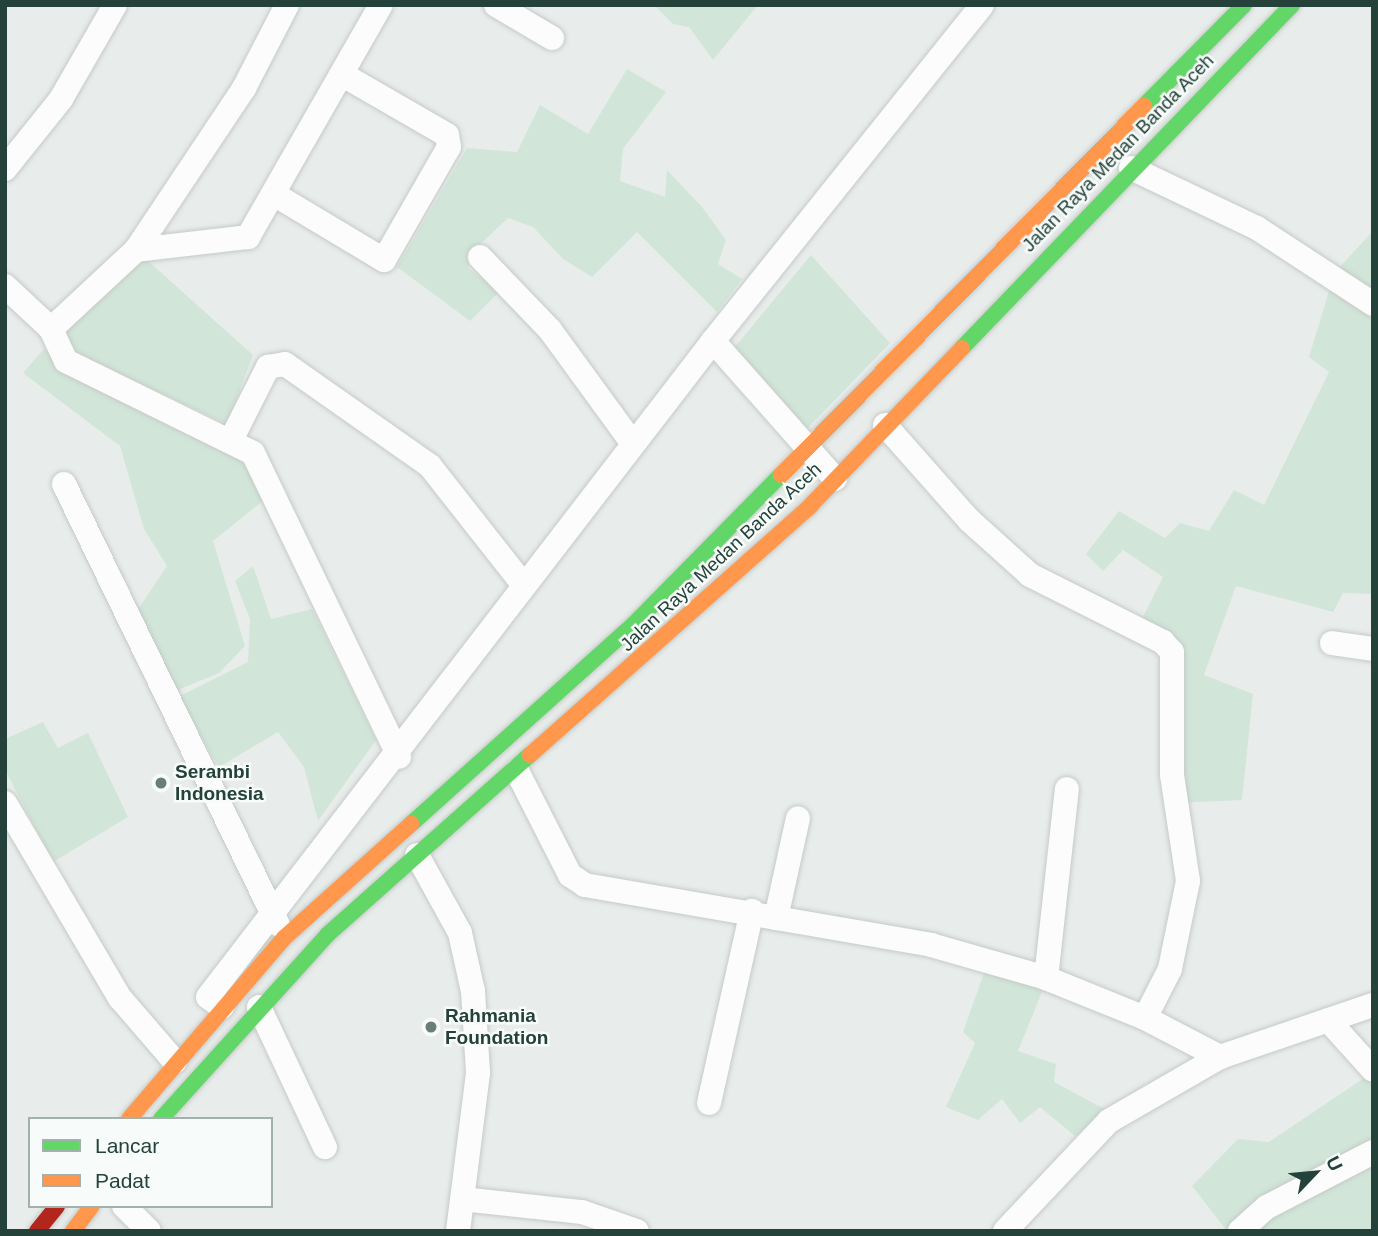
<!DOCTYPE html>
<html>
<head>
<meta charset="utf-8">
<style>
  body { margin:0 }
  #map { position:relative; width:1378px; height:1236px; overflow:hidden; background:#e8edeb; font-family:Helvetica,sans-serif }
  div>[style] { position:absolute }
  [style*='--x'] { left:calc(var(--x)*1px); top:calc(var(--y)*1px); width:calc(var(--w)*1px); rotate:calc(var(--a)*1deg) }
  .green>* { inset:0; background:#d1e6d8 }
  .roads { filter:drop-shadow(0 0 2px #c5cac8) drop-shadow(0 0 2px #c5cac8) }
  .street>* { height:24px; margin:-12px; padding:0 12px; transform-origin:12px; border-radius:12px; background:#fcfcfc }
  .fast>* { height:16px; margin:-8px; padding:0 8px; transform-origin:8px; border-radius:8px; background:#63d668 }
  .slow>* { height:16px; margin:-8px; padding:0 8px; transform-origin:8px; border-radius:8px; background:#ff974d }
  .jam>* { height:16px; margin:-8px; padding:0 8px; transform-origin:8px; border-radius:8px; background:#b3261e }
  .dots>* { width:19px; height:19px; translate:-50% -50%; box-sizing:border-box; border:4px solid #f7fbf9; border-radius:50% }
  span { translate:-50% -50%; white-space:nowrap; text-align:center; line-height:1.15; -webkit-text-stroke:5px #f7fbf9; paint-order:stroke }
  .street-label { font-size:19px; color:#24423a }
  .poi-label { font-size:19px; color:#24423a; font-weight:700 }
  .left { translate:0 -50%; text-align:left }
  .frame { position:absolute; inset:0; border:7px solid #24423a; pointer-events:none }
  .legend { position:absolute; left:28px; top:1117px; width:245px; height:91px; box-sizing:border-box; background:#f7fbf9; border:2px solid #a3b1ad; margin:0; padding:9px 12px; list-style:none; font-size:21px; color:#24423a }
  .legend li { display:flex; align-items:center; gap:14px; height:35px }
  .legend b { width:35px; border:2px solid #a3b1ad }
  .north { position:absolute; left:1280px; top:1138px; width:70px; height:70px; -webkit-text-stroke:5px #f7fbf9; paint-order:stroke; rotate:64deg; font-size:19px; font-weight:700; line-height:28px; text-align:center; color:#24423a }
  .north::after { content:''; display:block; margin:auto; width:24px; height:32px; background:#24423a; clip-path:polygon(50% 0,100% 100%,50% 72%,0 100%) }
</style>
</head>
<body>
<div id="map">
  <div class="green">
    <div style="clip-path:polygon(654px 5px,758px 5px,713px 60px,689px 27px,673px 24px)"></div>
    <div style="clip-path:polygon(627px 69px,666px 92px,623px 149px,620px 181px,665px 197px,667px 170px,702px 207px,726px 240px,718px 264px,742px 279px,717px 312px,637px 232px,592px 277px,563px 259px,533px 227px,508px 218px,473px 251px,468px 268px,499px 292px,470px 321px,397px 267px,467px 148px,517px 152px,540px 105px,588px 134px)"></div>
    <div style="clip-path:polygon(1373px 231px,1373px 293px,1337px 270px)"></div>
    <div style="clip-path:polygon(136px 250px,253px 355px,227px 424px,74px 353px,64px 332px)"></div>
    <div style="clip-path:polygon(811px 255px,890px 343px,801px 435px,730px 353px)"></div>
    <div style="clip-path:polygon(1330px 288px,1373px 313px,1373px 594px,1343px 593px,1333px 612px,1236px 586px,1204px 675px,1253px 694px,1242px 800px,1176px 803px,1178px 640px,1143px 617px,1163px 577px,1123px 550px,1103px 571px,1086px 554px,1119px 511px,1165px 538px,1180px 523px,1209px 531px,1234px 490px,1264px 505px,1329px 372px,1309px 357px)"></div>
    <div style="clip-path:polygon(44px 349px,69px 375px,249px 459px,269px 496px,213px 541px,245px 646px,219px 673px,173px 692px,138px 609px,167px 566px,144px 529px,120px 446px,23px 373px)"></div>
    <div style="clip-path:polygon(253px 566px,271px 619px,312px 609px,376px 740px,318px 821px,304px 767px,278px 732px,219px 767px,178px 697px,248px 662px,250px 619px,235px 581px)"></div>
    <div style="clip-path:polygon(43px 722px,58px 748px,88px 733px,128px 817px,53px 862px,5px 770px,5px 739px)"></div>
    <div style="clip-path:polygon(984px 973px,1044px 987px,1018px 1051px,1056px 1064px,1054px 1082px,1108px 1111px,1075px 1136px,1040px 1107px,1020px 1123px,1002px 1099px,978px 1120px,946px 1107px,975px 1043px,963px 1032px)"></div>
    <div style="clip-path:polygon(1367px 1076px,1373px 1082px,1373px 1138px,1347px 1161px,1227px 1231px,1192px 1186px,1238px 1139px,1269px 1142px)"></div>
    <div style="clip-path:polygon(1373px 1161px,1373px 1231px,1251px 1231px,1265px 1217px)"></div>
  </div>
  <div class="roads">
    <div class="street">
      <div style="--x:496;--y:5;--w:65;--a:30.5"></div>
      <div style="--x:1131;--y:168;--w:140;--a:25.5"></div>
      <div style="--x:1257;--y:228;--w:139;--a:33.2"></div>
      <div style="--x:5;--y:169;--w:90;--a:-51.3"></div>
      <div style="--x:61;--y:99;--w:108;--a:-60.1"></div>
      <div style="--x:277;--y:196;--w:125;--a:30.9"></div>
      <div style="--x:384;--y:260;--w:130;--a:-60.1"></div>
      <div style="--x:449;--y:147;--w:12;--a:-99"></div>
      <div style="--x:447;--y:135;--w:120;--a:-150"></div>
      <div style="--x:136;--y:250;--w:113;--a:-6.6"></div>
      <div style="--x:248;--y:237;--w:267;--a:-60.2"></div>
      <div style="--x:480;--y:257;--w:101;--a:46.2"></div>
      <div style="--x:550;--y:330;--w:141;--a:53.9"></div>
      <div style="--x:5;--y:286;--w:63;--a:43.1"></div>
      <div style="--x:51;--y:329;--w:35;--a:65"></div>
      <div style="--x:66;--y:361;--w:208;--a:26.2"></div>
      <div style="--x:253;--y:453;--w:337;--a:64.3"></div>
      <div style="--x:51;--y:329;--w:116;--a:-42.9"></div>
      <div style="--x:136;--y:250;--w:195;--a:-56.3"></div>
      <div style="--x:244;--y:88;--w:93;--a:-62.6"></div>
      <div style="--x:713;--y:341;--w:184;--a:48.5"></div>
      <div style="--x:885;--y:425;--w:127;--a:48.5"></div>
      <div style="--x:969;--y:520;--w:82;--a:42"></div>
      <div style="--x:1030;--y:575;--w:149;--a:26.7"></div>
      <div style="--x:1163;--y:642;--w:13;--a:48"></div>
      <div style="--x:1172;--y:652;--w:123;--a:90"></div>
      <div style="--x:1172;--y:775;--w:107;--a:81.4"></div>
      <div style="--x:1188;--y:881;--w:90;--a:101.6"></div>
      <div style="--x:1170;--y:969;--w:55;--a:117"></div>
      <div style="--x:232;--y:438;--w:80;--a:-63.1"></div>
      <div style="--x:268;--y:367;--w:17;--a:-10"></div>
      <div style="--x:285;--y:364;--w:177;--a:35.1"></div>
      <div style="--x:430;--y:466;--w:150;--a:51.8"></div>
      <div style="--x:64;--y:484;--w:489;--a:64.1"></div>
      <div style="--x:1332;--y:643;--w:41;--a:8.3"></div>
      <div style="--x:517;--y:771;--w:117;--a:63"></div>
      <div style="--x:570;--y:875;--w:18;--a:34"></div>
      <div style="--x:585;--y:885;--w:351;--a:9.8"></div>
      <div style="--x:931;--y:945;--w:120;--a:16"></div>
      <div style="--x:1046;--y:978;--w:107;--a:22"></div>
      <div style="--x:1145;--y:1018;--w:85;--a:27.5"></div>
      <div style="--x:5;--y:803;--w:226;--a:59.5"></div>
      <div style="--x:120;--y:998;--w:84;--a:49.3"></div>
      <div style="--x:417;--y:855;--w:89;--a:61.1"></div>
      <div style="--x:460;--y:933;--w:59;--a:77.4"></div>
      <div style="--x:473;--y:991;--w:82;--a:86.5"></div>
      <div style="--x:478;--y:1073;--w:159;--a:97.2"></div>
      <div style="--x:776;--y:918;--w:102;--a:-77.6"></div>
      <div style="--x:1046;--y:978;--w:190;--a:-83.7"></div>
      <div style="--x:222;--y:1007;--w:17;--a:-144"></div>
      <div style="--x:208;--y:997;--w:828;--a:-52.41"></div>
      <div style="--x:713;--y:341;--w:430;--a:-51.3"></div>
      <div style="--x:259;--y:1007;--w:155;--a:64.8"></div>
      <div style="--x:1328;--y:1020;--w:67;--a:48"></div>
      <div style="--x:709;--y:1103;--w:197;--a:-77.4"></div>
      <div style="--x:462;--y:1199;--w:121;--a:6.2"></div>
      <div style="--x:582;--y:1212;--w:58;--a:19.1"></div>
      <div style="--x:124;--y:1206;--w:35;--a:45"></div>
      <div style="--x:1005;--y:1231;--w:151;--a:-46.6"></div>
      <div style="--x:1109;--y:1121;--w:128;--a:-30"></div>
      <div style="--x:1220;--y:1057;--w:162;--a:-18.8"></div>
      <div style="--x:1240;--y:1231;--w:36;--a:-42"></div>
      <div style="--x:1267;--y:1207;--w:119;--a:-27.4"></div>
    </div>
    <div class="fast">
      <div style="--x:1144;--y:106;--w:142;--a:-45.3"></div>
      <div style="--x:962;--y:348;--w:476;--a:-46.1"></div>
      <div style="--x:411;--y:824;--w:300;--a:-41.9"></div>
      <div style="--x:634;--y:624;--w:209;--a:-45.4"></div>
      <div style="--x:161;--y:1119;--w:248;--a:-47.9"></div>
      <div style="--x:327;--y:935;--w:271;--a:-41.6"></div>
    </div>
    <div class="slow">
      <div style="--x:781;--y:475;--w:518;--a:-45.47"></div>
      <div style="--x:530;--y:755;--w:375;--a:-41.6"></div>
      <div style="--x:810;--y:506;--w:219;--a:-46.1"></div>
      <div style="--x:129;--y:1119;--w:238;--a:-49.4"></div>
      <div style="--x:284;--y:938;--w:171;--a:-41.9"></div>
      <div style="--x:73;--y:1231;--w:31;--a:-53"></div>
    </div>
    <div class="jam">
      <div style="--x:37;--y:1231;--w:32;--a:-51"></div>
    </div>
  </div>
  <div class="dots">
    <div style="left:161px;top:783px;background:#697e78"></div>
    <div style="left:431px;top:1027px;background:#697e78"></div>
  </div>
  <div class="street-label">
    <span style="left:1118px;top:153px;rotate:-46deg">Jalan Raya Medan Banda Aceh</span>
    <span style="left:721px;top:557px;rotate:-43deg">Jalan Raya Medan Banda Aceh</span>
  </div>
  <div class="poi-label">
    <span class="left" style="left:175px;top:783px">Serambi<br>Indonesia</span>
    <span class="left" style="left:445px;top:1027px">Rahmania<br>Foundation</span>
  </div>
  <div class="frame"></div>
  <ul class="legend">
  <li><b style="height:9px;background:#63d668"></b>Lancar</li>
  <li><b style="height:9px;background:#ff974d"></b>Padat</li>
  </ul>
  <div class="north">U</div>
</div>
</body>
</html>
